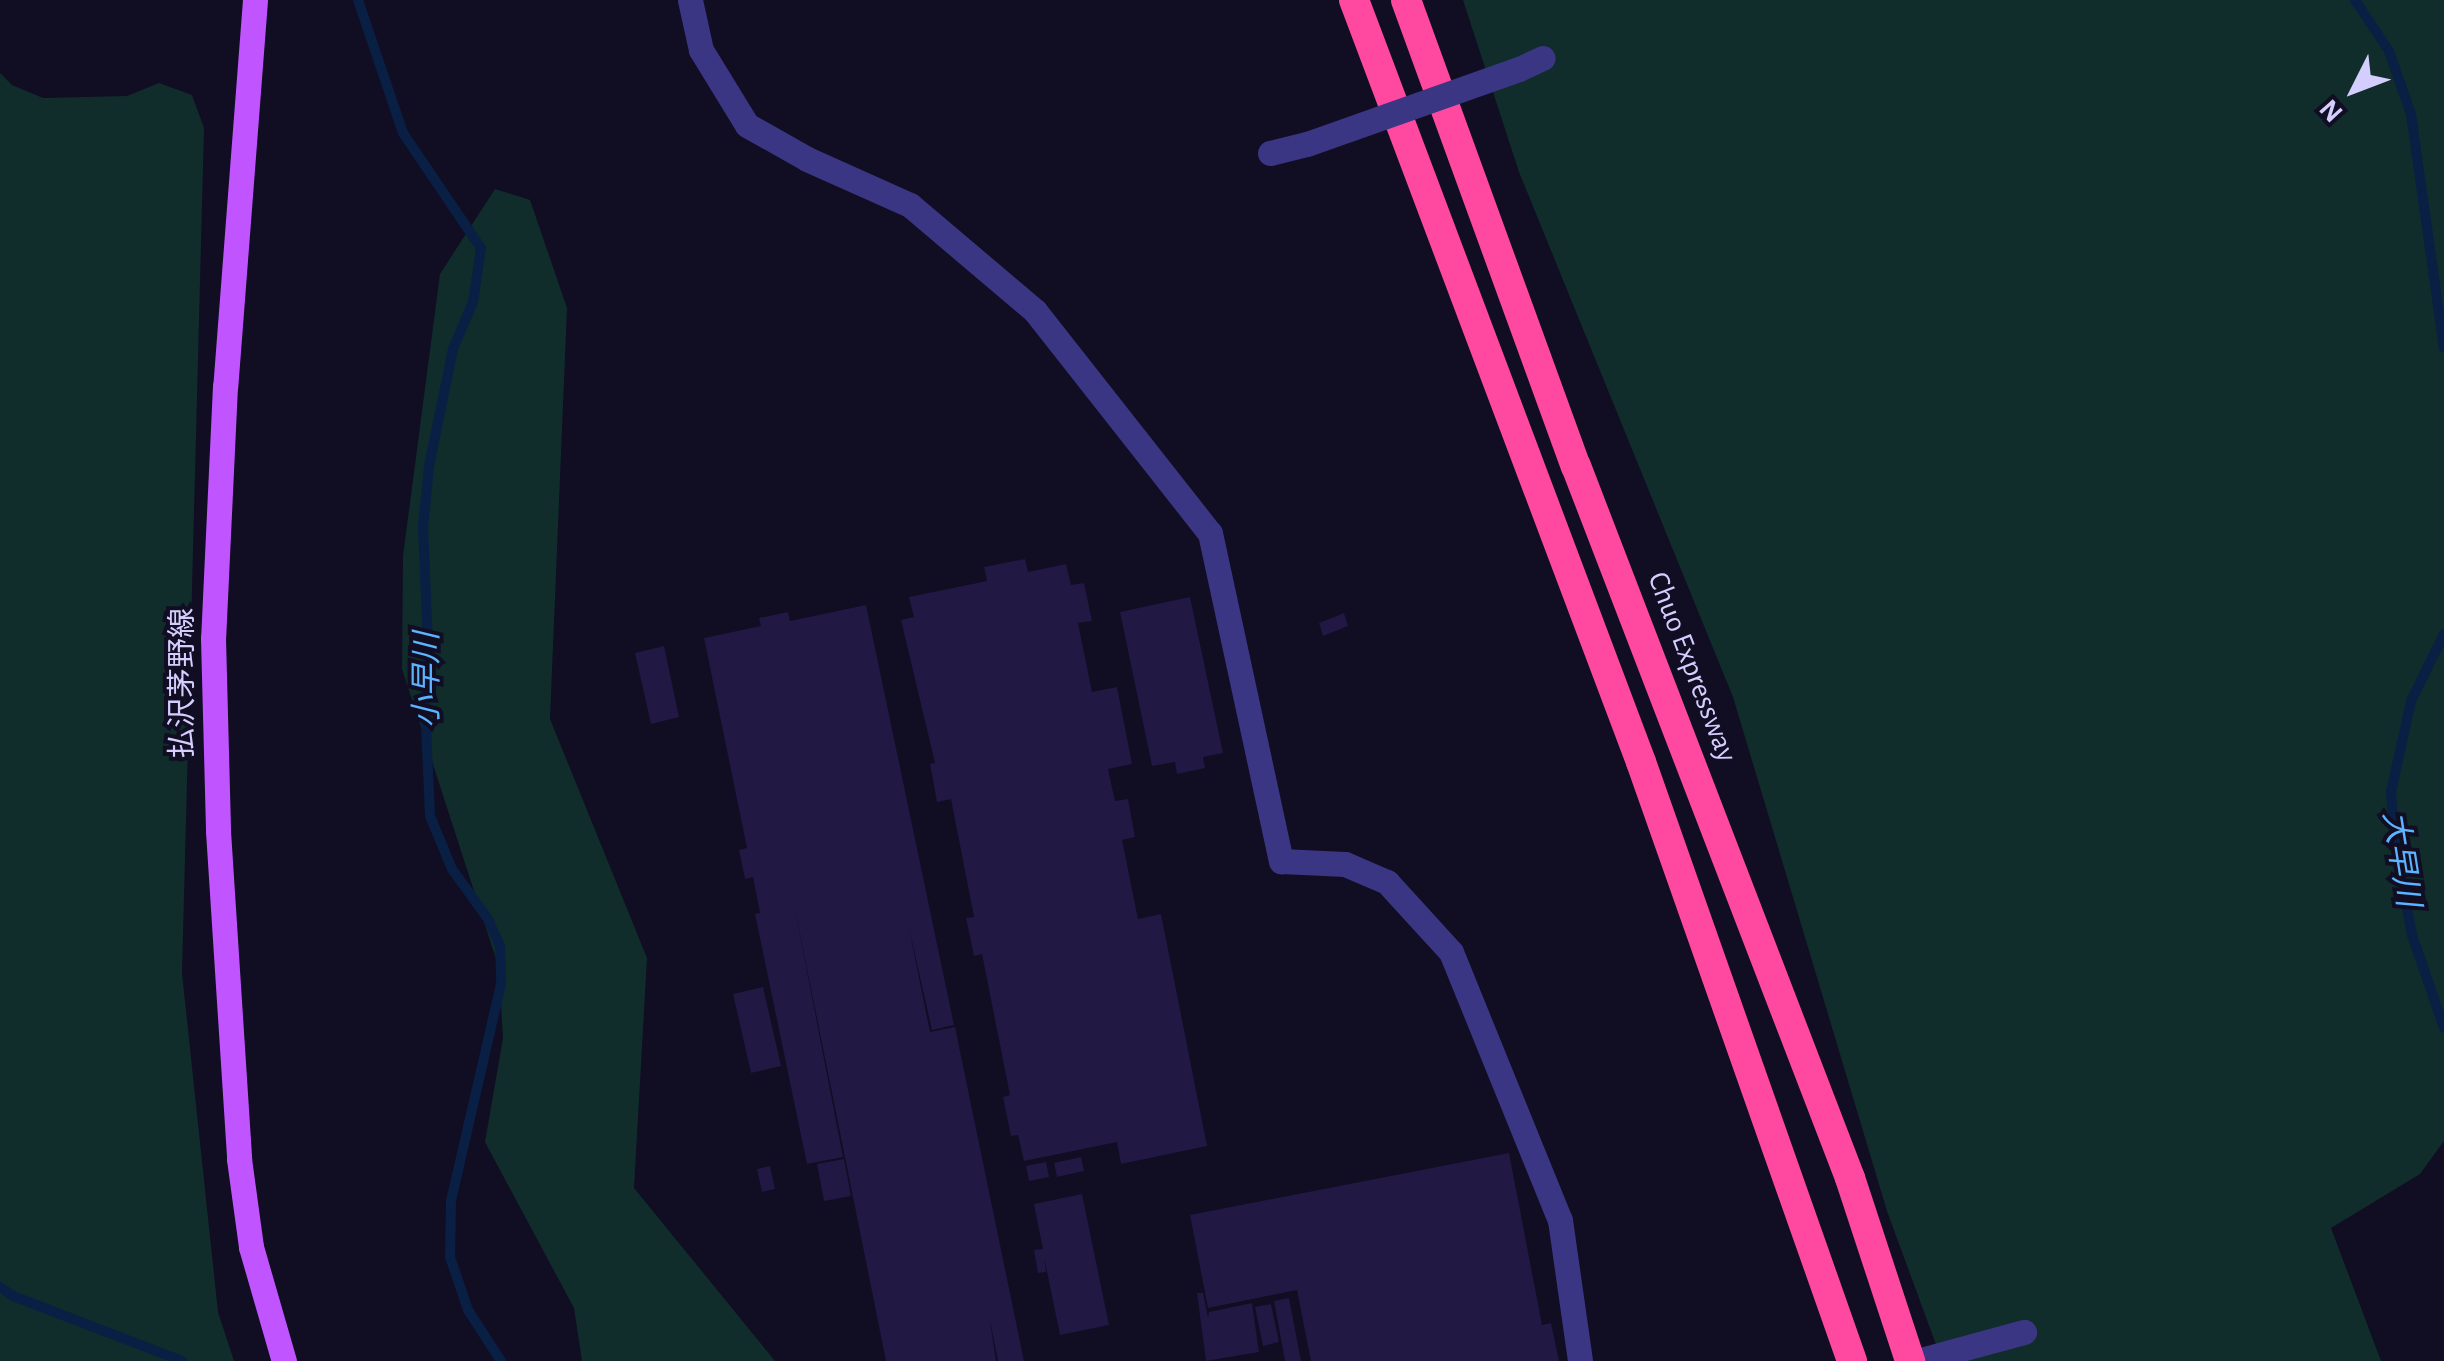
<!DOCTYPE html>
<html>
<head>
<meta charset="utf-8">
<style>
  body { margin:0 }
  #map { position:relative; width:2444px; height:1361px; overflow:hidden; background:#110d22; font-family:"Alegreya Sans","Noto Sans JP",sans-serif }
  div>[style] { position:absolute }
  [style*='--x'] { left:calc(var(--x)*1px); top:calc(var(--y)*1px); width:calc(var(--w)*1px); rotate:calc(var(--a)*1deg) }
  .green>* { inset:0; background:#102d2c }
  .stream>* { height:10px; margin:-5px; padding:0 5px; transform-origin:5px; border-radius:5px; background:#0a1f44 }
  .building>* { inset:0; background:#211844 }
  .minor>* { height:25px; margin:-12.5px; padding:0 12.5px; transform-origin:12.5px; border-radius:12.5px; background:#3a3683 }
  .major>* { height:25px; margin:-12.5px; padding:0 12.5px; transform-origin:12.5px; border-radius:12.5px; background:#c055ff }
  .highway>* { height:30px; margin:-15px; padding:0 15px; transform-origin:15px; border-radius:15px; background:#ff49a0 }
  .minor-bridge>* { height:25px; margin:-12.5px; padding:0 12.5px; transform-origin:12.5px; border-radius:12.5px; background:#3a3683 }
  span { translate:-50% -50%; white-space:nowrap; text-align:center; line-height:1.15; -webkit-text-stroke:8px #110d22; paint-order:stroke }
  .street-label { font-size:30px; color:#d4ceff }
  .water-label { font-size:32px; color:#5cb3ff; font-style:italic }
  .north { position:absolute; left:2304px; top:40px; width:100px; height:100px; -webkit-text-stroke:8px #110d22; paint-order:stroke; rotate:228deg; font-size:28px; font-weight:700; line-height:40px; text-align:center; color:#d4ceff }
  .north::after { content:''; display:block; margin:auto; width:35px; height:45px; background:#d4ceff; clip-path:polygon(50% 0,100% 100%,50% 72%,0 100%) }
</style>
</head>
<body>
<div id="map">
  <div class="green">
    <div style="clip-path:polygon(1463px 0,2444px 0,2444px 1141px,2420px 1174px,2331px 1228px,2381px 1361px,1942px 1361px,1887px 1211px,1733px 697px,1519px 172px)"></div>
    <div style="clip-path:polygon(0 73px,12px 85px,43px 98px,127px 96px,159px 83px,192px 95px,204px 128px,182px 973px,218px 1312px,234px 1361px,0 1361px)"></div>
    <div style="clip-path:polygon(495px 189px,530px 200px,567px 308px,550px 719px,647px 958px,634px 1188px,775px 1361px,582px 1361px,574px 1308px,485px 1142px,503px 1038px,499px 968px,402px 669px,403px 556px,440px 274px)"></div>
  </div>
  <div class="stream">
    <div style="--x:358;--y:0;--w:140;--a:71.3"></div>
    <div style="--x:403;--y:133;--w:139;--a:55.9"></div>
    <div style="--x:481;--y:248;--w:55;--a:98.4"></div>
    <div style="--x:473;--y:302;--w:51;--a:113.1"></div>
    <div style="--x:453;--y:349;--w:119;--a:101.6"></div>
    <div style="--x:429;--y:466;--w:61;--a:95.6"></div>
    <div style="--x:423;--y:527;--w:120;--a:87.6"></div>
    <div style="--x:428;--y:647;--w:58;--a:93"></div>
    <div style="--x:425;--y:705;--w:111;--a:87.4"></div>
    <div style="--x:430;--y:816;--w:57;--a:67.5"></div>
    <div style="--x:452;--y:869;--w:62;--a:54.2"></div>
    <div style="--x:488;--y:919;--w:30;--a:66"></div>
    <div style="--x:500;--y:946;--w:38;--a:88"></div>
    <div style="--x:501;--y:984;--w:223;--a:103"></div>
    <div style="--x:451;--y:1201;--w:56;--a:91"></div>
    <div style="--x:450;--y:1257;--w:56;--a:71.2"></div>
    <div style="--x:468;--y:1310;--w:61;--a:57.1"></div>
    <div style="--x:2355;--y:0;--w:61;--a:56.3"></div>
    <div style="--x:2389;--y:51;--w:67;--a:70.8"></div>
    <div style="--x:2411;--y:114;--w:236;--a:82"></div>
    <div style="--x:2444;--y:634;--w:75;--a:116.2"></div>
    <div style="--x:2411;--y:701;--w:93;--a:102.4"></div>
    <div style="--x:2391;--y:792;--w:52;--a:85.6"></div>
    <div style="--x:2395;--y:844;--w:93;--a:79.4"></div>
    <div style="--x:2412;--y:935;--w:98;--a:71"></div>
    <div style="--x:0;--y:1287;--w:16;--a:35"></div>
    <div style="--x:13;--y:1296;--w:181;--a:21"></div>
  </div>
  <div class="building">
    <div style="clip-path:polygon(1025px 559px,1028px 572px,1066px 564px,1071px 585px,1084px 583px,1092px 621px,1078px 623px,1092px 692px,1117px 687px,1132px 764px,1108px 769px,1115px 801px,1128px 799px,1135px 837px,1122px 840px,1138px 919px,1161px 914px,1207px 1146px,1121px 1164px,1117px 1142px,1024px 1161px,1018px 1135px,1011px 1136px,1003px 1097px,1010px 1095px,982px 954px,974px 956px,966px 918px,974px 917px,951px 799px,937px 802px,930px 764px,935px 763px,901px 620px,914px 617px,909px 597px,987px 581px,984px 567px)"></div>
    <div style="clip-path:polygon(1190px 597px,1223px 753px,1203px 757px,1205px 768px,1177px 774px,1175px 762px,1152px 766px,1120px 612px)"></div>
    <div style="clip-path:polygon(866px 605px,954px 1025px,932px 1030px,909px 928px,930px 1032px,955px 1027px,1024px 1361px,998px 1361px,989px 1315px,996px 1361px,886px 1361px,794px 904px,843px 1157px,807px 1164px,755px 914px,760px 913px,753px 877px,745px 879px,739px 850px,747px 848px,704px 638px,761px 626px,759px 618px,788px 612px,790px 621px)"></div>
    <div style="clip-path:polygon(1344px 613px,1348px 626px,1323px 636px,1319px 623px)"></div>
    <div style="clip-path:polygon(664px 646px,679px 717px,651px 724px,635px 653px)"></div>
    <div style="clip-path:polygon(763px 987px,781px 1066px,751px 1073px,733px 994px)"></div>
    <div style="clip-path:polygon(1509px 1153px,1542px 1325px,1551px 1323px,1559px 1361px,1311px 1361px,1297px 1290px,1208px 1308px,1190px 1215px)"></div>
    <div style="clip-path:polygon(1081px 1157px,1084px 1171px,1057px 1177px,1054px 1163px)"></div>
    <div style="clip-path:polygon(844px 1159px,851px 1196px,824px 1201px,817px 1164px)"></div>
    <div style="clip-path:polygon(1046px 1162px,1049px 1177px,1029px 1181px,1026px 1166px)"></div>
    <div style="clip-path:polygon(770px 1166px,775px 1189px,762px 1192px,757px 1169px)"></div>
    <div style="clip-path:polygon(1082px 1194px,1109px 1325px,1060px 1335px,1044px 1257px,1046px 1272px,1038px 1273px,1034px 1250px,1043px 1249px,1034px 1204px)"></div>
    <div style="clip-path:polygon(1197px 1293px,1203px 1293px,1208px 1317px,1209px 1312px,1252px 1303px,1259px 1352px,1206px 1361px)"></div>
    <div style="clip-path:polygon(1289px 1298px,1301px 1361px,1285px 1361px,1274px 1301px)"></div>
    <div style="clip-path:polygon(1271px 1304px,1279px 1342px,1263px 1346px,1255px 1307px)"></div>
  </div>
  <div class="minor">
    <div style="--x:690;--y:0;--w:51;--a:77.6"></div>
    <div style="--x:701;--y:50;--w:88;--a:58.5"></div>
    <div style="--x:747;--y:125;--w:69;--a:29.5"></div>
    <div style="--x:807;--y:159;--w:113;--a:24.1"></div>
    <div style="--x:910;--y:205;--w:164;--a:40.3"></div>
    <div style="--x:1035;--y:311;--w:283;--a:51.8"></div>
    <div style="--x:1210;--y:533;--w:336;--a:77.8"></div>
    <div style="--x:1281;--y:861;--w:64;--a:2.7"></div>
    <div style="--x:1345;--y:864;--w:46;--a:23.2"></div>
    <div style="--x:1387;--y:882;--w:95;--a:47.6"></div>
    <div style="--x:1451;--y:952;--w:289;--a:67.9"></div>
    <div style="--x:1560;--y:1220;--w:142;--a:81.9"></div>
    <div style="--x:1519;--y:69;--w:26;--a:-25"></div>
    <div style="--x:1270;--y:153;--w:38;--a:-14"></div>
    <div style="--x:1917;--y:1361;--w:111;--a:-15.2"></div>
  </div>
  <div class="major">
    <div style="--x:255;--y:0;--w:387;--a:94.4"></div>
    <div style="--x:225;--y:386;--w:252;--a:92.7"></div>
    <div style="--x:213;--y:638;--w:193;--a:88.5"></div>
    <div style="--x:218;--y:831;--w:329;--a:86.3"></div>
    <div style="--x:239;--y:1159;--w:89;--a:82.2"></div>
    <div style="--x:251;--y:1247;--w:119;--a:73.9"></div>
  </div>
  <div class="highway">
    <div style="--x:1354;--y:0;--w:814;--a:69.36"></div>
    <div style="--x:1641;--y:762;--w:635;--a:70.59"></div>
    <div style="--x:1406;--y:0;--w:496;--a:70"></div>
    <div style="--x:1576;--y:466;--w:763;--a:68.95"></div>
    <div style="--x:1850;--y:1178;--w:193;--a:71.8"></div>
  </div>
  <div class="minor-bridge">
    <div style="--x:1307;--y:144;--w:225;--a:-19.5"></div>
  </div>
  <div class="street-label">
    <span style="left:1692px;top:667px;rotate:69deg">Chuo Expressway</span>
    <span style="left:183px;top:683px;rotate:-90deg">払沢茅野線</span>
  </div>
  <div class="water-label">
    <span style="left:427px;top:680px;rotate:-90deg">小早川</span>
    <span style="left:2401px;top:859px;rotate:81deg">大早川</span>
  </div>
  <div class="north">N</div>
</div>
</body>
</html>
